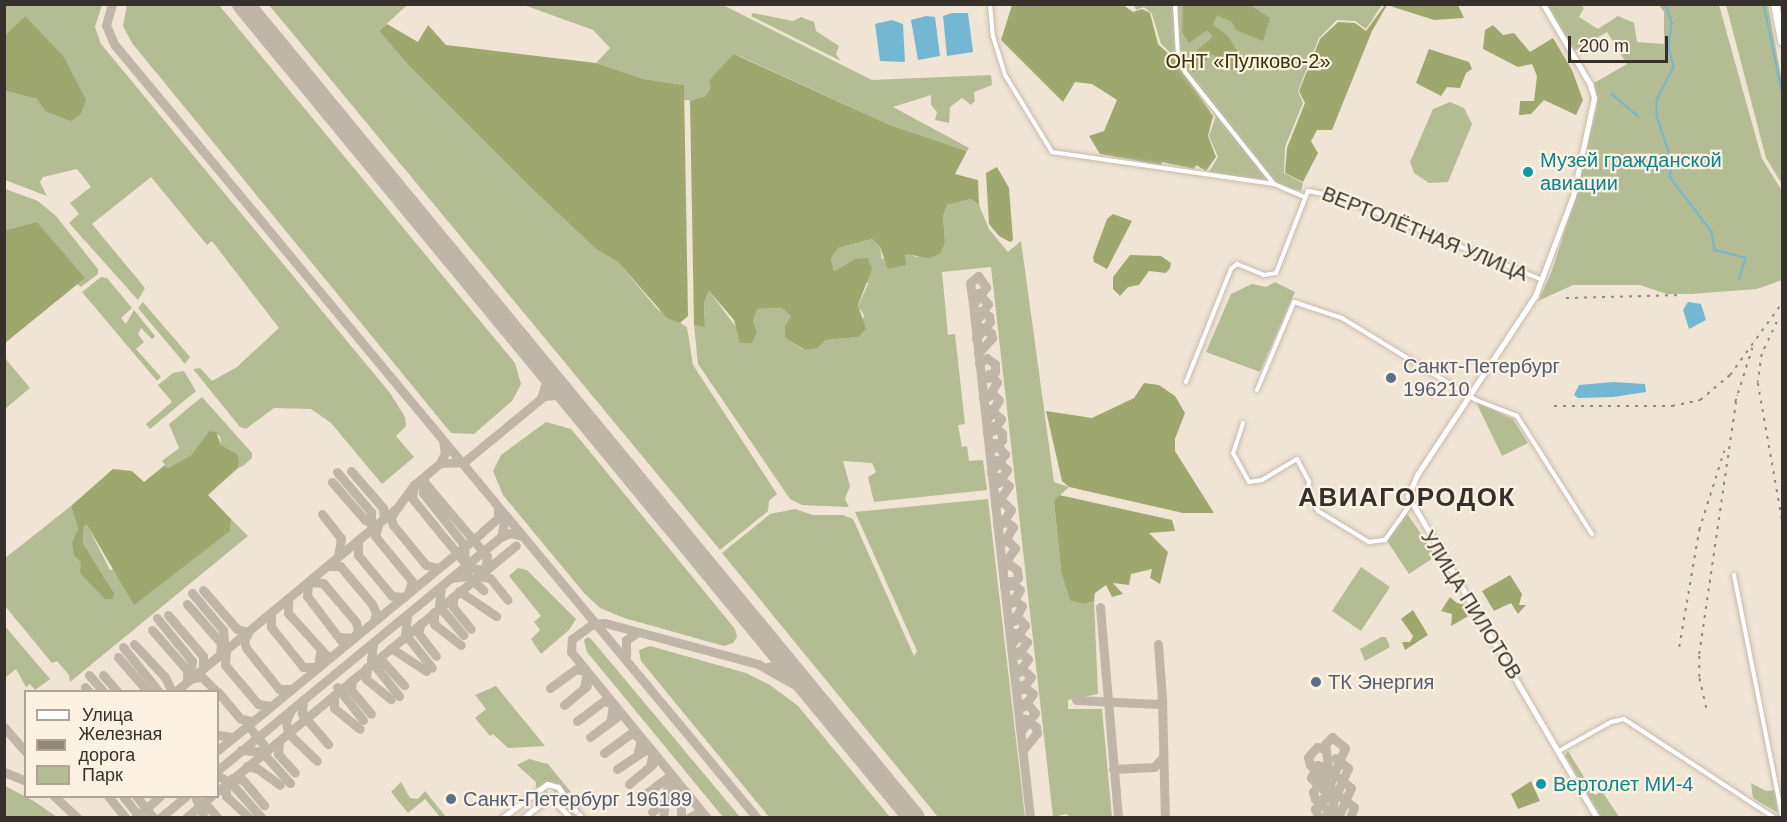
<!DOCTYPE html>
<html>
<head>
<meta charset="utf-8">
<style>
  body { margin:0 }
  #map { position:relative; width:1787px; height:822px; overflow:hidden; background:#f0e5d4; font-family:Helvetica,sans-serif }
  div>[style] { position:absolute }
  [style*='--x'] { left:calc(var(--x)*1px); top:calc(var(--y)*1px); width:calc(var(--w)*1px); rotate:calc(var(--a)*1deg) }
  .green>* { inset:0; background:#b3bc92 }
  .forest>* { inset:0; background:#9ea86e }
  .water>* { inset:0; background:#73b7d3 }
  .stream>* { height:1.5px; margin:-0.75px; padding:0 0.75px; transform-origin:0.75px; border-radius:0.75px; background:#73b7d3 }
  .taxiway>* { height:9px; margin:-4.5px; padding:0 4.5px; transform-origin:4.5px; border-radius:4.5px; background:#c0b6a8 }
  .runway>* { height:22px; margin:-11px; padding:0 11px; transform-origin:11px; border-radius:11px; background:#c0b6a8 }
  .roads { filter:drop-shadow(0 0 2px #c6bcab) drop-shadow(0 0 2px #c6bcab) }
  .street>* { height:4px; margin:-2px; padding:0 2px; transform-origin:2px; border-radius:2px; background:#fff }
  .secondary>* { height:5px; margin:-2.5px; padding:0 2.5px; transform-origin:2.5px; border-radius:2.5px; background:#fff }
  .highway>* { height:8px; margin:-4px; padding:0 4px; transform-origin:4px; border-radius:4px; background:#fff }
  .rail>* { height:1.5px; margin-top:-0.75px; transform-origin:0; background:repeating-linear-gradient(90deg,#90887d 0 3px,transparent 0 9px) }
  .bridges { filter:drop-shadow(0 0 2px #c6bcab) drop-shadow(0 0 2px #c6bcab) }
  .secondary-bridge>* { height:5px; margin:-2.5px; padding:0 2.5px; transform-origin:2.5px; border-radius:2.5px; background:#fff }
  .dots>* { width:16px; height:16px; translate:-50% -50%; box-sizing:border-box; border:3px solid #fdf2e1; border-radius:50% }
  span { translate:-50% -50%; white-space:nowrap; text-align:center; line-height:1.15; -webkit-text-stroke:4.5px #fdf2e1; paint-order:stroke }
  .park-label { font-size:20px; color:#2f3506 }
  .culture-label { font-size:20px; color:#0d838f }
  .left { translate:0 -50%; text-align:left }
  .street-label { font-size:20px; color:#35312a }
  .service-label { font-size:20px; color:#4e5e75 }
  .district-label { font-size:26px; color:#35312a; font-weight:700; letter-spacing:1.5px }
  .frame { position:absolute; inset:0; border:6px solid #35312a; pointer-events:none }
  .legend { position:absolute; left:24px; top:690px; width:195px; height:108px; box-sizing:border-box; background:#fdf2e1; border:2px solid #ada598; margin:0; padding:8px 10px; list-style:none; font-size:18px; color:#35312a }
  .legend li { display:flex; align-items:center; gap:12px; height:30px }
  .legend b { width:30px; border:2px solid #ada598 }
  .scale { position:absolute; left:1568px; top:36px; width:100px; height:27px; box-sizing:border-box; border:3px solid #35312a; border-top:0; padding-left:8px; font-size:18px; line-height:21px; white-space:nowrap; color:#35312a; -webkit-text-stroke:4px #fdf2e1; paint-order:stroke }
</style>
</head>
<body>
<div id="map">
  <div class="green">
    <div style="clip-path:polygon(4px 5px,102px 5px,95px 27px,101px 44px,390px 393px,405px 417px,406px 426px,396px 436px,414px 457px,382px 484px,331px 423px,311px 409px,274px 408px,246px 429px,240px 427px,193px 369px,200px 368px,212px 381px,237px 367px,279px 328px,212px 241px,207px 245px,151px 177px,92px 224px,145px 288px,138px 300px,69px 223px,79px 214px,70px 203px,91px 187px,77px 169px,43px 177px,40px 182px,47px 196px,5px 180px,5px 91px,37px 99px,45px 111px,25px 16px,5px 35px)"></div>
    <div style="clip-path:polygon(127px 5px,219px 5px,515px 363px,521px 384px,512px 401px,474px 434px,451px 433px,132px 43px,123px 26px)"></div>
    <div style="clip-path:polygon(269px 5px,407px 5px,379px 31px,408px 65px,529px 186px,596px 249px,618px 262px,658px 310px,687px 327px,693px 365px,777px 494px,769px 501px,768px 511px,720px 550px)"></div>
    <div style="clip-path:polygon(524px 5px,723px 5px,872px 80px,991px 75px,992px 85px,974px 92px,975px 101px,971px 105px,962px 98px,950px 107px,949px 123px,935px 120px,937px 112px,931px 105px,931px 95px,893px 107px,969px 148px,967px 151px,890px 125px,735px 54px,709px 80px,710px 90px,704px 97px,696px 101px,684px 100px,684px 85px,644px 79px,596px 63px,610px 48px,593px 30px)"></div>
    <div style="clip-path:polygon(1134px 5px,1382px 5px,1366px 29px,1355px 21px,1337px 20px,1319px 38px,1298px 91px,1303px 103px,1285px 147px,1284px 173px,1303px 183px,1301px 192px,1270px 181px,1209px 172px,1218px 157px,1209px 136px,1216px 116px,1176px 58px,1161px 44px,1152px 14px,1144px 7px,1136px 10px)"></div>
    <div style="clip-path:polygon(1547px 5px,1581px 5px,1584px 8px,1579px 17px,1598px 29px,1618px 16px,1634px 23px,1637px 42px,1664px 44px,1664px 12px,1659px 5px,1719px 5px,1762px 159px,1782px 191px,1782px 280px,1757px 289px,1691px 294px,1667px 294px,1640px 285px,1573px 285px,1538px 301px,1552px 271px,1575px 197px,1597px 104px,1594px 83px,1627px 64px,1607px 32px,1574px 51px)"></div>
    <div style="clip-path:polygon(1726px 5px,1768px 5px,1782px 82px,1782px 184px,1766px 158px)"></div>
    <div style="clip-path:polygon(753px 13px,793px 21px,801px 17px,814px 22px,816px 31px,839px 46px,836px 54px,841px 61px,751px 16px)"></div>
    <div style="clip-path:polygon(1450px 102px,1464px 108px,1472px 124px,1448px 182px,1429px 183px,1414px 173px,1410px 162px,1433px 109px)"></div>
    <div style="clip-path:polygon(5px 189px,38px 201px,56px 216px,98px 269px,98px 274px,81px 287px,77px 284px,84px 278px,37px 222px,5px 230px)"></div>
    <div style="clip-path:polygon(971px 199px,979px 205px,989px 229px,1008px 252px,1021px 241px,1054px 482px,1069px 487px,1054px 501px,1061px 571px,1084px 604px,1094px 601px,1098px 694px,1068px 700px,1068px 709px,1102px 709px,1112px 817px,1071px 817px,1066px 814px,1053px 817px,991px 267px,942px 272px,948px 335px,955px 334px,965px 424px,958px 425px,962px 447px,967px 446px,969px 461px,983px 460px,987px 490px,874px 502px,868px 477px,876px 472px,872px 463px,843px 461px,850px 486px,845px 499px,849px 507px,802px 505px,790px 499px,698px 364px,694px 325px,705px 326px,704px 302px,709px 291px,739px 331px,753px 321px,756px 309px,781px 308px,791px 316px,785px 326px,785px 338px,804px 350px,816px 348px,826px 340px,858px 337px,864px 315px,858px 306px,868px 284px,855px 259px,834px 271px,831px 259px,838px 248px,872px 239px,880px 247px,882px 259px,905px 253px,917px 257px,945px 242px,943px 216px,947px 205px)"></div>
    <div style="clip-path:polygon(101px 277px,107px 278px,132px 308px,121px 318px,126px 324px,134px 310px,155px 336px,152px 339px,141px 328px,138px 334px,144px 342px,136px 349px,161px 377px,157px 381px,82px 292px)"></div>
    <div style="clip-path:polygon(1275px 282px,1295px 292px,1260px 372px,1206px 352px,1231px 294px,1252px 284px,1266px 287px)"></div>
    <div style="clip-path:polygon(143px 302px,190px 357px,185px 364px,138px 308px)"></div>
    <div style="clip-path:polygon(5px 358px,30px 388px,5px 409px,4px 409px)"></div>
    <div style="clip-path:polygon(184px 371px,196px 391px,150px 429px,146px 424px,172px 402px,158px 385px,173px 373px)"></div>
    <div style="clip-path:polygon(202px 397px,252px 453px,252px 458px,243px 466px,238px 468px,237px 454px,221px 445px,220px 436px,209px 431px,191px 455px,168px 468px,162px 461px,179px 448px,169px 424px)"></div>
    <div style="clip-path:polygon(1476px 402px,1513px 419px,1528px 443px,1502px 456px)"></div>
    <div style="clip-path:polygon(546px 422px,571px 429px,582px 442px,735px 629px,737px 637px,733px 643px,724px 646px,624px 618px,600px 608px,584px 593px,503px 495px,493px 471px,501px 455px)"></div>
    <div style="clip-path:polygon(988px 499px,1025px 817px,938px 817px,722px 553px,770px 514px,795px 509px,813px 515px,843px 515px,853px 519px,914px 656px,917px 651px,855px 512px)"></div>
    <div style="clip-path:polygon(71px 506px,78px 529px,72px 542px,114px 593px,83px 543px,84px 526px,87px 525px,110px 570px,230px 531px,231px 519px,248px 536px,70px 682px,69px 675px,57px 661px,52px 663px,5px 606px,4px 559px)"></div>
    <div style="clip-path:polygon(1406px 512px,1436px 556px,1409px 574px,1387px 541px)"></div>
    <div style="clip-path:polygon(1361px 567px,1390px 587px,1361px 631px,1332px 611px)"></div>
    <div style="clip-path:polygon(518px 568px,527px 570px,576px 619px,569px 630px,541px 654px,531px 639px,540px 630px,534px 622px,541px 616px,509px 576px)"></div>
    <div style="clip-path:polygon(4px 625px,50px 679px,35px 690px,30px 684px,26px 687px,16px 669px,5px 678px)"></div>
    <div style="clip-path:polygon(588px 637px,592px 640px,740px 817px,723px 817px,587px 652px,584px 640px)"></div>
    <div style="clip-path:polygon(1381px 637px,1386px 637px,1390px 647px,1365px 661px,1360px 649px)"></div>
    <div style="clip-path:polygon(650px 646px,746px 673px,770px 685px,798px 706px,890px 817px,769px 817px,641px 661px,639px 650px)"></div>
    <div style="clip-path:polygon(496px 686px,545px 746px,508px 748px,493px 734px,490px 736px,475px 718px,486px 709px,475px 695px)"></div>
    <div style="clip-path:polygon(1568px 751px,1595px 795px,1602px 791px,1619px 817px,1601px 817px,1565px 755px)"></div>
    <div style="clip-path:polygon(529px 759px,548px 764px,582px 806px,568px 808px,555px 792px,536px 787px,536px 782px,517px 765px)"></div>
    <div style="clip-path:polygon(401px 782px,410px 798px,418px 799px,425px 791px,446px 817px,440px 817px,425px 799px,408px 813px,391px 792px)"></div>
    <div style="clip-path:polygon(1751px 783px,1766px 791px,1775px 790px,1778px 813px,1753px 798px)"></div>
    <div style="clip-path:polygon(5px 786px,32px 800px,57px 817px,5px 817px)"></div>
  </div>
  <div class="forest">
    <div style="clip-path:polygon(1122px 4px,1133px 12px,1142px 9px,1150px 13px,1158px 44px,1175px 60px,1213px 116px,1208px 136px,1216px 157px,1206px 171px,1196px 165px,1194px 169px,1162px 162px,1161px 165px,1100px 154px,1089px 136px,1104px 131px,1117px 100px,1092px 84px,1075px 82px,1063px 102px,1001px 40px,1012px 5px)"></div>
    <div style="clip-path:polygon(1183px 4px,1250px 5px,1270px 18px,1263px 41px,1236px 30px,1232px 22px,1217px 15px,1213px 25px,1227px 35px,1242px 59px,1231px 71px,1212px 54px,1193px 73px,1191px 62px,1197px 50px,1213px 37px,1207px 30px,1189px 43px,1182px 32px)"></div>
    <div style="clip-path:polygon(1385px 5px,1458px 5px,1464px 18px,1434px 20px,1387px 5px,1372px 31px,1332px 130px,1317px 130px,1311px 141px,1318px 153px,1303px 182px,1285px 173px,1287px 148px,1305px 103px,1299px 91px,1320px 39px,1338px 22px,1355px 23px,1366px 31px)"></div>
    <div style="clip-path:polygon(25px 16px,64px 57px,86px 100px,81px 114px,71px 121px,45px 111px,37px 99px,5px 91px,5px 35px)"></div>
    <div style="clip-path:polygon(387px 24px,418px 42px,428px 25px,446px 45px,596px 63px,644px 79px,684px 85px,688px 316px,680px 323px,667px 318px,618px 262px,596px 249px,529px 186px,408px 65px,379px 31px)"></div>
    <div style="clip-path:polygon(1493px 25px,1503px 35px,1514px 33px,1530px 52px,1553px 38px,1572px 70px,1583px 100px,1576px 115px,1544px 100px,1531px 114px,1519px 115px,1520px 101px,1534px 101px,1537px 76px,1532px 64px,1518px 67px,1483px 49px,1485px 30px)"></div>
    <div style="clip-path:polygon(1429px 49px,1469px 62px,1472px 69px,1466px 73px,1460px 88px,1447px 87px,1441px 96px,1416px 83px)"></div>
    <div style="clip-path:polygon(734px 54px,890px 125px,967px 151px,955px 174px,978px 180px,979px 205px,971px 199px,947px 205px,943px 216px,945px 242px,940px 254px,929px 258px,905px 254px,906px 265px,888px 269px,880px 247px,872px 239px,838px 248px,831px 259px,834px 271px,855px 259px,868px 258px,872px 269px,858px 305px,866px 329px,858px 337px,826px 340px,817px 348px,805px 350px,785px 338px,785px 326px,791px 316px,781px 308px,757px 309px,753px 321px,757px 332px,752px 343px,740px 343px,734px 320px,709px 291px,704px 302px,705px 327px,694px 325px,690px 101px,704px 97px,710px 90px,709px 80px)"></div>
    <div style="clip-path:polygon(997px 167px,1009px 188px,1013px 240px,1010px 242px,999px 236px,989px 224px,986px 173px)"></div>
    <div style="clip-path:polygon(1113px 214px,1132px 221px,1107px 269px,1094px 262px,1093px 257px,1107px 219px)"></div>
    <div style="clip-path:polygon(37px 222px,85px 278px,5px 343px,5px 230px)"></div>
    <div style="clip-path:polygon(1130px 255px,1161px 256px,1171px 263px,1170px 268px,1166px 273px,1149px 271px,1139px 285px,1128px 287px,1120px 296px,1113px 289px,1113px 277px)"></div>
    <div style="clip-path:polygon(1144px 383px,1159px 385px,1175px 396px,1185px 413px,1175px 439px,1175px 451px,1214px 513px,1183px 513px,1069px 487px,1062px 481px,1046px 411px,1092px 418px,1134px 398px)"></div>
    <div style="clip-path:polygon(209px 431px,216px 432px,221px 445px,237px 454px,239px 460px,238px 468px,208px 495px,231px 519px,230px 531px,134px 605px,87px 525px,84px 526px,83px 543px,114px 593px,113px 599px,105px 599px,80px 573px,81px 562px,74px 555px,72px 542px,78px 529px,71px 506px,113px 469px,132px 471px,144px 482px,165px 465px,168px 468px,191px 455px)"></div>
    <div style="clip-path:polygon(1059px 495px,1172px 520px,1175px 531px,1149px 533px,1168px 552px,1160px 584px,1150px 578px,1152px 569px,1131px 574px,1129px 585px,1113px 583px,1123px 594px,1112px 597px,1106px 585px,1095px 593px,1094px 601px,1084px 604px,1070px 600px,1061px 571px,1054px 501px)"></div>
    <div style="clip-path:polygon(1510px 575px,1522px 594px,1519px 605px,1526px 605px,1518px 614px,1511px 603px,1494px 611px,1482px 591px)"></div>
    <div style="clip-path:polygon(1450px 597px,1457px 603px,1467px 605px,1472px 614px,1451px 626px,1452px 614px,1441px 611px)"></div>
    <div style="clip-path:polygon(1413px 610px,1428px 635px,1405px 650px,1402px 642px,1410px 642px,1413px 636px,1401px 619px)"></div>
    <div style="clip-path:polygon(1531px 781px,1540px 801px,1518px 809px,1511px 794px)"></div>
  </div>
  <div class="water">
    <div style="clip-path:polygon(952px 13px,968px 13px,973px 52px,947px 56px,943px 16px)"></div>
    <div style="clip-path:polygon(926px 16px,935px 17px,940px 56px,918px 60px,911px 20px)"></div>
    <div style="clip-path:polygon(892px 20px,903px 24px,905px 62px,880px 61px,875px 24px)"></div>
    <div style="clip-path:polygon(1688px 302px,1701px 304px,1706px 320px,1689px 329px,1683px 310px)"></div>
    <div style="clip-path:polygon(1613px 382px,1645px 384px,1646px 392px,1613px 397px,1578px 398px,1574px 395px,1579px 385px)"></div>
  </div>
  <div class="stream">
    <div style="--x:1666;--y:4;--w:20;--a:72"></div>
    <div style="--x:1672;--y:23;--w:24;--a:97"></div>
    <div style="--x:1669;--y:47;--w:21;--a:76"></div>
    <div style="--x:1674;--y:67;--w:37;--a:117"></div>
    <div style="--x:1657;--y:100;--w:16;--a:90"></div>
    <div style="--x:1657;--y:116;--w:51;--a:71.6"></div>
    <div style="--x:1673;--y:164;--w:13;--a:103"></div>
    <div style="--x:1670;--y:177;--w:69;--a:52.6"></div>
    <div style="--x:1712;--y:232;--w:18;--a:81"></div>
    <div style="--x:1715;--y:250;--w:32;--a:14"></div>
    <div style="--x:1746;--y:258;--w:21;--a:107"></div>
    <div style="--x:1764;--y:4;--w:88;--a:78.2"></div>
    <div style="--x:1612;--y:94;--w:34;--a:40"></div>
  </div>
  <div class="taxiway">
    <div style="--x:112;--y:4;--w:22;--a:106"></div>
    <div style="--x:106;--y:25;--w:21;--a:67"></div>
    <div style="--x:114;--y:44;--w:1006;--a:50.28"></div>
    <div style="--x:978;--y:276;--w:14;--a:54"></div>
    <div style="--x:986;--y:287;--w:21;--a:127"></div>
    <div style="--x:973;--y:304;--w:21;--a:-98"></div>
    <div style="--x:970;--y:283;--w:11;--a:-41"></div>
    <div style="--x:973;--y:304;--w:517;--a:83.67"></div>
    <div style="--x:975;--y:323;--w:23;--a:-56"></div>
    <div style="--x:988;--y:304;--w:15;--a:-132"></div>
    <div style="--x:976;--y:338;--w:21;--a:-49"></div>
    <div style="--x:990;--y:322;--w:6;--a:-99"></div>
    <div style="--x:989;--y:316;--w:11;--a:-153"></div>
    <div style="--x:978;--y:353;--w:21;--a:-47"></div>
    <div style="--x:992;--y:338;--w:5;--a:-101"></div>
    <div style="--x:991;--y:333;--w:13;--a:-151"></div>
    <div style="--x:979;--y:363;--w:9;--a:-32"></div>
    <div style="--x:987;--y:358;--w:10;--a:37"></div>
    <div style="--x:995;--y:364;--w:8;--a:90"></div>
    <div style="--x:995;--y:372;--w:9;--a:139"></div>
    <div style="--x:982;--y:380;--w:9;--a:-41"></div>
    <div style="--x:989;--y:374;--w:11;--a:45"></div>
    <div style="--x:997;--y:382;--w:17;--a:121"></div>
    <div style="--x:541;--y:398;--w:19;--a:-72"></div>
    <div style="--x:547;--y:380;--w:12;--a:-104"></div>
    <div style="--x:983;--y:398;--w:10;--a:-37"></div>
    <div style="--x:991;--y:392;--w:11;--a:45"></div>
    <div style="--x:999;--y:400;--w:25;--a:122"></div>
    <div style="--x:990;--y:409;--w:15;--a:42"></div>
    <div style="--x:1001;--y:419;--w:15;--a:127"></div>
    <div style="--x:987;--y:432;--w:8;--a:-45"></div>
    <div style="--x:993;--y:426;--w:11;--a:38"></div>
    <div style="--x:1002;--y:433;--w:7;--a:90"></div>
    <div style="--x:1002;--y:440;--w:11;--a:135"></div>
    <div style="--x:443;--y:441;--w:12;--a:81"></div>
    <div style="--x:445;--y:453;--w:11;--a:117"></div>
    <div style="--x:440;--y:463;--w:24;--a:-2"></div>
    <div style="--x:464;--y:462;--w:104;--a:-39.5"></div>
    <div style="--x:544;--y:396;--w:12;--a:-5"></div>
    <div style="--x:556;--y:395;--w:15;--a:20"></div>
    <div style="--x:989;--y:449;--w:8;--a:-45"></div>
    <div style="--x:995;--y:443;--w:15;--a:48"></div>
    <div style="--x:1005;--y:454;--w:23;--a:128"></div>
    <div style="--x:997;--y:460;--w:14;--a:45"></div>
    <div style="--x:1007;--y:470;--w:16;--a:125"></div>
    <div style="--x:351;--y:471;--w:49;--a:49.1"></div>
    <div style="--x:383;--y:508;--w:11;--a:85"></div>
    <div style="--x:337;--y:472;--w:52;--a:49.6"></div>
    <div style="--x:371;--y:512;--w:17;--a:90"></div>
    <div style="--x:424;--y:478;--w:15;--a:94"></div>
    <div style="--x:423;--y:493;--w:66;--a:51.7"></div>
    <div style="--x:464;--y:545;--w:18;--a:87"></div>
    <div style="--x:332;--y:482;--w:50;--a:49"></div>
    <div style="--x:365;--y:520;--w:14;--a:21"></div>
    <div style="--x:378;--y:525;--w:11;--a:105"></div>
    <div style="--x:375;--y:536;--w:58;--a:50.6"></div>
    <div style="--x:412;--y:581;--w:13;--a:108"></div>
    <div style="--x:424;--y:482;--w:97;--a:49.6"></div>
    <div style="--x:487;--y:556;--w:14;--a:98"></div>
    <div style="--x:485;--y:570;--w:16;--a:-173"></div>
    <div style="--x:469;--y:568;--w:90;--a:-129.2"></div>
    <div style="--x:412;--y:498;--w:13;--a:-81"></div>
    <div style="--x:414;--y:485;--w:10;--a:-17"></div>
    <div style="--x:993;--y:483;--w:8;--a:-50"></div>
    <div style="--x:998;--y:477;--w:14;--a:39"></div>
    <div style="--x:1009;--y:486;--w:24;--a:125"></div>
    <div style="--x:996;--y:504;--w:7;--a:-16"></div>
    <div style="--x:1003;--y:502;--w:11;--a:45"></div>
    <div style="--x:1011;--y:510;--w:17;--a:126"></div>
    <div style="--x:395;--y:510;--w:9;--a:117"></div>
    <div style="--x:391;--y:518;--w:7;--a:74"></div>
    <div style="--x:393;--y:525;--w:52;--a:50.5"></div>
    <div style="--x:426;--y:565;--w:12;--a:14"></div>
    <div style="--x:322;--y:514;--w:31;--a:52"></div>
    <div style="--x:341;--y:538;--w:18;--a:99"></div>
    <div style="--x:505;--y:517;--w:20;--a:101"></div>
    <div style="--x:501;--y:537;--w:10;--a:-24"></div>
    <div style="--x:510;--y:533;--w:12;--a:14"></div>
    <div style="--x:997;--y:524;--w:8;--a:-30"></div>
    <div style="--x:1004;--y:520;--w:11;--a:38"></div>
    <div style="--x:1013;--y:527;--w:17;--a:121"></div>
    <div style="--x:358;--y:541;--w:14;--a:90"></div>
    <div style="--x:358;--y:555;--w:53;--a:50.3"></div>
    <div style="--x:392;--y:596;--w:12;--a:5"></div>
    <div style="--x:1000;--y:544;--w:8;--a:-40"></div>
    <div style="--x:1006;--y:539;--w:13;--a:45"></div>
    <div style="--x:1015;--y:548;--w:23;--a:124"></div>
    <div style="--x:328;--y:566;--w:12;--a:0"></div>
    <div style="--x:340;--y:566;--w:50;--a:49.9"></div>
    <div style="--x:372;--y:604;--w:10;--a:66"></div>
    <div style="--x:376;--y:613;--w:8;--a:104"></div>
    <div style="--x:1003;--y:568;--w:7;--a:-34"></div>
    <div style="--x:1009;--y:564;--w:10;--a:37"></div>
    <div style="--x:1017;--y:570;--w:8;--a:83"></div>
    <div style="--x:1018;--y:578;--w:11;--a:135"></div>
    <div style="--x:477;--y:576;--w:13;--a:9"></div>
    <div style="--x:490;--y:578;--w:28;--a:51"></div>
    <div style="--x:451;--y:578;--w:17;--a:-7"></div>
    <div style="--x:468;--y:576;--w:21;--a:43"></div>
    <div style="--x:309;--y:582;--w:14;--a:4"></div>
    <div style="--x:323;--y:583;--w:51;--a:49.8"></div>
    <div style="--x:356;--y:622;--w:9;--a:77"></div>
    <div style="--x:358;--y:631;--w:9;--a:126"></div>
    <div style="--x:353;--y:638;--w:12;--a:-175"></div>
    <div style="--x:308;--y:583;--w:13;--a:94"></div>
    <div style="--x:307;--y:596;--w:58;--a:52.7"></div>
    <div style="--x:1004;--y:586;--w:8;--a:-40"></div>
    <div style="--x:1010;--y:581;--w:13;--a:42"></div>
    <div style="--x:1020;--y:590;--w:15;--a:122"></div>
    <div style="--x:441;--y:587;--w:19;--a:96"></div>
    <div style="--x:439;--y:606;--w:38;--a:50"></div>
    <div style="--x:203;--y:590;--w:52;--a:48.9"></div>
    <div style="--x:237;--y:629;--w:11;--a:15"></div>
    <div style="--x:459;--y:591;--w:45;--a:34"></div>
    <div style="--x:192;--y:593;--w:48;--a:50"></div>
    <div style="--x:223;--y:630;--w:21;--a:85"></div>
    <div style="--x:453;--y:597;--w:10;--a:90"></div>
    <div style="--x:453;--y:607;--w:28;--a:51"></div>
    <div style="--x:288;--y:599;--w:14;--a:90"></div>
    <div style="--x:288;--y:613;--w:57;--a:47.9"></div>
    <div style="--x:1006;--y:603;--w:8;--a:-30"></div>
    <div style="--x:1013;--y:599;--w:11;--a:38"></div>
    <div style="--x:1022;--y:606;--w:17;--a:118"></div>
    <div style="--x:187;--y:604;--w:52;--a:48.9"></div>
    <div style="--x:221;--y:643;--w:11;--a:95"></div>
    <div style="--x:1100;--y:607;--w:212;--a:85.1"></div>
    <div style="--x:434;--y:612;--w:12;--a:90"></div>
    <div style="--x:434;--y:624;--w:34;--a:38"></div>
    <div style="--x:271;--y:613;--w:14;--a:90"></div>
    <div style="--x:271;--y:627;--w:51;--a:51.3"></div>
    <div style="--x:303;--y:667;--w:15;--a:0"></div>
    <div style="--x:318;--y:667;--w:15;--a:-82"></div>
    <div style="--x:168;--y:615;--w:54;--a:49.5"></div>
    <div style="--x:203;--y:656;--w:12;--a:90"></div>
    <div style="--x:407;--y:616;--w:18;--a:96"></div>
    <div style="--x:405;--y:634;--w:43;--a:51.5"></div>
    <div style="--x:157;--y:618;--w:55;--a:50.9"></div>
    <div style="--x:192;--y:661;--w:18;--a:96"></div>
    <div style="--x:1008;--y:621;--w:9;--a:-32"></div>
    <div style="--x:1016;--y:616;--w:13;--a:45"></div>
    <div style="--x:1025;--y:625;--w:24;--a:125"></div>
    <div style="--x:421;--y:623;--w:10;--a:107"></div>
    <div style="--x:418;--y:633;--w:29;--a:52"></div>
    <div style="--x:152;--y:630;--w:53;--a:48.8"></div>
    <div style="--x:187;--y:670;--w:10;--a:90"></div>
    <div style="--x:248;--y:633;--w:9;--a:117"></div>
    <div style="--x:244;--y:641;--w:7;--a:74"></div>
    <div style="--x:246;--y:648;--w:53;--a:51.2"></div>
    <div style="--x:279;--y:689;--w:11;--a:0"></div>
    <div style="--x:1015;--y:633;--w:15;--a:37"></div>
    <div style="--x:1027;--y:642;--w:16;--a:125"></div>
    <div style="--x:134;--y:644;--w:45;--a:46.8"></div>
    <div style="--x:165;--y:677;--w:17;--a:65"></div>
    <div style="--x:373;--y:644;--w:17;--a:97"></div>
    <div style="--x:371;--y:661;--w:45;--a:51.3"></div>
    <div style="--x:1158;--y:644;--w:55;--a:85.8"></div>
    <div style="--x:123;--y:647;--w:58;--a:51.3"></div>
    <div style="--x:391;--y:648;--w:42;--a:33.3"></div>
    <div style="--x:226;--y:650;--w:15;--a:94"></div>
    <div style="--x:225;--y:665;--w:51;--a:49.8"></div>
    <div style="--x:258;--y:704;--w:13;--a:9"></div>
    <div style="--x:1012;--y:655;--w:8;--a:-30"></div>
    <div style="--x:1019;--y:651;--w:12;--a:42"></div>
    <div style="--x:1028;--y:659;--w:16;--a:125"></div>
    <div style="--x:626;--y:656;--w:16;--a:-90"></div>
    <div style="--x:626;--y:640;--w:14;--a:-34"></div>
    <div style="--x:118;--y:657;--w:46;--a:49.4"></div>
    <div style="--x:374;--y:662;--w:10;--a:6"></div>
    <div style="--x:384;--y:663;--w:30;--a:48"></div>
    <div style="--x:367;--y:667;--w:12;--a:95"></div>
    <div style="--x:366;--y:679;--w:32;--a:39"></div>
    <div style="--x:768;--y:667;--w:10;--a:-11"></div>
    <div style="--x:778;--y:665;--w:10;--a:-79"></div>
    <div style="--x:1014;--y:673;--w:9;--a:-36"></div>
    <div style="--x:1021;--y:668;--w:13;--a:42"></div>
    <div style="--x:1031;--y:677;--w:16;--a:128"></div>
    <div style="--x:89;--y:675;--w:23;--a:49"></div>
    <div style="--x:103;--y:675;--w:23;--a:49"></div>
    <div style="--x:193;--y:678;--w:9;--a:-6"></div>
    <div style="--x:202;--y:677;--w:21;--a:45"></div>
    <div style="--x:352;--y:680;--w:10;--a:96"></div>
    <div style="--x:351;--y:690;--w:31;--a:50"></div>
    <div style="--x:85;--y:687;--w:6;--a:51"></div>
    <div style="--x:337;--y:687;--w:42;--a:51.8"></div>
    <div style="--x:550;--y:688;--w:32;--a:-36"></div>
    <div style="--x:576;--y:669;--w:11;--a:15"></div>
    <div style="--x:587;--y:672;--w:15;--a:101"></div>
    <div style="--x:1016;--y:690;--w:8;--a:-40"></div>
    <div style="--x:1022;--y:685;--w:14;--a:39"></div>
    <div style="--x:1033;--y:694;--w:16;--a:128"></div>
    <div style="--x:175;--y:692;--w:288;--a:-39.7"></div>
    <div style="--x:397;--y:508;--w:29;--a:-54"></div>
    <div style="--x:414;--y:485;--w:34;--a:-40"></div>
    <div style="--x:218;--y:692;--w:35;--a:50"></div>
    <div style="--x:241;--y:719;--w:12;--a:9"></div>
    <div style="--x:334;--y:695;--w:13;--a:90"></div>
    <div style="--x:334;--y:708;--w:33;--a:39"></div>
    <div style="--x:303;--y:700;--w:14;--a:94"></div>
    <div style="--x:302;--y:714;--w:40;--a:49"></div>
    <div style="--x:1076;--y:700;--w:82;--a:2.8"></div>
    <div style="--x:1158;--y:704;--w:6;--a:-51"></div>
    <div style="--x:1162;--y:699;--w:119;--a:88.6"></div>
    <div style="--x:564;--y:705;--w:30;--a:-40"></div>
    <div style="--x:1018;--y:708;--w:10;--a:-37"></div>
    <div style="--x:1026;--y:702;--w:14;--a:51"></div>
    <div style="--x:1035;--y:713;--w:23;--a:128"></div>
    <div style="--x:291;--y:710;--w:12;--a:114"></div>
    <div style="--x:286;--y:721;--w:12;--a:81"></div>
    <div style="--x:288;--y:733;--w:40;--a:44"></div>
    <div style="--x:577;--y:721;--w:34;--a:-37"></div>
    <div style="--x:604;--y:701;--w:9;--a:18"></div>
    <div style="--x:613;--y:704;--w:15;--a:98"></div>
    <div style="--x:4;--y:727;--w:33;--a:49"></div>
    <div style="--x:250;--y:728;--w:21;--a:51"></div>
    <div style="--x:263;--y:744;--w:9;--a:84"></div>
    <div style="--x:218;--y:735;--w:14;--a:8"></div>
    <div style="--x:590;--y:737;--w:34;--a:-37"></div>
    <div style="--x:1332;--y:737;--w:17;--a:40"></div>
    <div style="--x:1345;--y:748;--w:38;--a:113"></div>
    <div style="--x:1330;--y:783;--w:39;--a:-97"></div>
    <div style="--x:1325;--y:744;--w:10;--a:-45"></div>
    <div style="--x:279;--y:741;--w:13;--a:94"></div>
    <div style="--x:278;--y:754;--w:25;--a:48"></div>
    <div style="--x:218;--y:750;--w:342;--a:-39.5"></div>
    <div style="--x:482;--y:532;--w:21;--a:-41"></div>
    <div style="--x:498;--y:518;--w:10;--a:-90"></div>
    <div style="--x:241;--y:750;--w:21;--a:5"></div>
    <div style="--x:262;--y:752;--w:42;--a:47.9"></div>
    <div style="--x:1023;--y:750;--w:22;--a:-51"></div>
    <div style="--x:1037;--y:733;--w:6;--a:-99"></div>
    <div style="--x:1036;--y:727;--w:14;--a:-144"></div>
    <div style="--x:604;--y:753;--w:34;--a:-36"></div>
    <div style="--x:632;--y:733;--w:11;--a:34"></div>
    <div style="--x:641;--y:739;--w:13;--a:103"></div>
    <div style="--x:247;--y:766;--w:11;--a:15"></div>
    <div style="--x:258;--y:769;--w:27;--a:36"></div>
    <div style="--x:1328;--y:767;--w:11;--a:-170"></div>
    <div style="--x:1317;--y:765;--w:14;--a:115"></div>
    <div style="--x:1311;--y:778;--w:29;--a:44"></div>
    <div style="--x:617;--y:769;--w:34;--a:-34"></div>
    <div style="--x:645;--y:750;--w:8;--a:14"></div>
    <div style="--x:653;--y:752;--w:14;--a:102"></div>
    <div style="--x:1113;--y:769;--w:41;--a:-2.8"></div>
    <div style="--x:1154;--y:767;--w:13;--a:-48"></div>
    <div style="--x:218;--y:770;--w:367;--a:-39.5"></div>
    <div style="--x:4;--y:772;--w:24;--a:22"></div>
    <div style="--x:218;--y:776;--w:15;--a:28"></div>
    <div style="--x:231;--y:783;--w:47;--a:48.5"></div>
    <div style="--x:232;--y:778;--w:11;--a:10"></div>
    <div style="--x:243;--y:780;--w:33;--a:50"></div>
    <div style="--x:226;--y:784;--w:12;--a:90"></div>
    <div style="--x:226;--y:796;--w:33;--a:43"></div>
    <div style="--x:629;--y:784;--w:31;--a:-40"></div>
    <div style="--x:218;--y:791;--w:386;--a:-39.5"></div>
    <div style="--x:54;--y:796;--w:33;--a:43"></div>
    <div style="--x:108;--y:796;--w:28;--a:51"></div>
    <div style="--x:123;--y:796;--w:28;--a:52"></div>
    <div style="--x:136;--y:796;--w:28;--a:51"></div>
    <div style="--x:195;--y:796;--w:24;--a:68"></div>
    <div style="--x:1341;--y:797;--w:16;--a:38"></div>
    <div style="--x:1354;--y:807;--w:12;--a:110"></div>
    <div style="--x:640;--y:798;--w:34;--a:-37"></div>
    <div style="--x:667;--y:778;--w:11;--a:22"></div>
    <div style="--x:677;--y:782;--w:13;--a:108"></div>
    <div style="--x:199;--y:808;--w:10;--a:0"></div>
    <div style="--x:209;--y:808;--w:13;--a:48"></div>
    <div style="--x:652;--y:812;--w:22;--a:-39"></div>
    <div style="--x:135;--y:818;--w:33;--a:-41"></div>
    <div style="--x:160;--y:818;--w:34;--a:-40"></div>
    <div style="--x:186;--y:818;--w:33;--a:-41"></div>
    <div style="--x:663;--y:818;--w:44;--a:-82.2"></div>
    <div style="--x:681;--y:818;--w:31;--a:-90"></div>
    <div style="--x:689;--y:818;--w:8;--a:-30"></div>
    <div style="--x:696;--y:814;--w:10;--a:11"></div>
    <div style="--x:707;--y:818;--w:215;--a:-129.3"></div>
    <div style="--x:571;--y:652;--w:13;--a:-86"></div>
    <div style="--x:572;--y:639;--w:26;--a:-36"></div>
    <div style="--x:593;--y:624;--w:12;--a:-5"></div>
    <div style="--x:605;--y:623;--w:158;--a:15"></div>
    <div style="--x:758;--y:664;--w:45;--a:29.4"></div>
    <div style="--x:797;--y:686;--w:36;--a:39"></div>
    <div style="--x:1319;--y:818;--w:10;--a:-114"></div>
    <div style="--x:1315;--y:809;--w:12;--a:-55"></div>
    <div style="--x:1322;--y:799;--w:7;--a:-16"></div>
    <div style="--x:1329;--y:797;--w:6;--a:51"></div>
    <div style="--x:1333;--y:802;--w:19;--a:-99"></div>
    <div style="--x:1330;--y:783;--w:27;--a:-138"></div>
    <div style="--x:1310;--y:765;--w:8;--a:-104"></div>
    <div style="--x:1308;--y:757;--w:13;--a:-48"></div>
    <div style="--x:1317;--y:747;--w:8;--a:14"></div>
    <div style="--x:1323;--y:818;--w:9;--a:-36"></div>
    <div style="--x:1330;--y:813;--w:6;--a:31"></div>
    <div style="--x:1335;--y:816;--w:26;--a:-140"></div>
    <div style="--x:1315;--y:799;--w:7;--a:-106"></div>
    <div style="--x:1313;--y:792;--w:12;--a:-55"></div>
    <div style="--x:1320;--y:782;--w:10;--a:6"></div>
    <div style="--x:1335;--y:818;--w:16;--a:-97"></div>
    <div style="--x:1333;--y:802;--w:37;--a:-66"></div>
    <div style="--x:1348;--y:768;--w:16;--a:-142"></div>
    <div style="--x:1338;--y:818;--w:33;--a:-67"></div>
    <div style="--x:1351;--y:788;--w:16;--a:-140"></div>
  </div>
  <div class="runway">
    <div style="--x:243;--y:4;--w:1055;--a:50.5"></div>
  </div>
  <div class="roads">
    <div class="street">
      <div style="--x:990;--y:4;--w:32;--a:85"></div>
      <div style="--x:993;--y:36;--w:41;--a:72.9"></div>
      <div style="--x:1005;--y:75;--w:90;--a:58.6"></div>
      <div style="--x:1052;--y:152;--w:224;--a:8.2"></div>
      <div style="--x:1175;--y:4;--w:52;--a:86.7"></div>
      <div style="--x:1178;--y:56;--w:17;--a:66"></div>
      <div style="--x:1185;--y:72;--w:143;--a:51.5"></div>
      <div style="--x:1274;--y:184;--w:34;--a:23"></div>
      <div style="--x:1186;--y:382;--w:122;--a:-68.3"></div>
      <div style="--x:1231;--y:269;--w:8;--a:-40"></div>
      <div style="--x:1237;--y:264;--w:29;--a:22"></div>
      <div style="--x:1264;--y:275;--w:12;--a:-9"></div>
      <div style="--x:1276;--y:273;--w:88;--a:-68.7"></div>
      <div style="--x:1308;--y:191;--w:31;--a:11"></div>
      <div style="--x:1338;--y:197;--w:220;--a:22.1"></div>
      <div style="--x:1257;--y:390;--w:95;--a:-67.2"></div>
      <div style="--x:1294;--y:302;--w:51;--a:18.4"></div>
      <div style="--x:1342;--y:318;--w:157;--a:31.5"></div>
      <div style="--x:1476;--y:400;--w:44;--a:21.3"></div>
      <div style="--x:1517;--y:416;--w:140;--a:57.6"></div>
      <div style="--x:1243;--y:423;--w:32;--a:108"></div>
      <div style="--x:1233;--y:453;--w:33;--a:61"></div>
      <div style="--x:1249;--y:482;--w:13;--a:-9"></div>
      <div style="--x:1262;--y:480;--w:41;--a:-31"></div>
      <div style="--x:1297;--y:459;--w:26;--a:62"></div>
      <div style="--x:1309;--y:482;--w:12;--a:99"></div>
      <div style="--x:1307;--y:494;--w:20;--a:57"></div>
      <div style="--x:1318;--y:511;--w:60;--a:31.3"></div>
      <div style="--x:1369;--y:542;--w:16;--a:-7"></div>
      <div style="--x:1385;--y:540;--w:43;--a:-54.5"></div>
      <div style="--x:1734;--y:575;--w:246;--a:78.7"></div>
      <div style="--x:1559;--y:751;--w:60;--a:-29.1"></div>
      <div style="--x:1611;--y:722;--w:13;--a:-13"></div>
      <div style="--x:1624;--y:719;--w:181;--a:33.3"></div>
    </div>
    <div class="secondary">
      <div style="--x:1543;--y:4;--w:93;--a:59.6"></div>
      <div style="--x:1590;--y:84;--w:15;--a:74"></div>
      <div style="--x:1594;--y:98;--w:100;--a:102.1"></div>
      <div style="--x:1573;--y:196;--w:107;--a:110.8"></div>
      <div style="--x:1535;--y:296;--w:214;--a:123.4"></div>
      <div style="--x:1417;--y:475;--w:23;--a:113"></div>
      <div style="--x:1408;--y:496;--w:373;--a:59.6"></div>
      <div style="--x:546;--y:787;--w:9;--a:41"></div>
      <div style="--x:553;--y:799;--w:25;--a:48"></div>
      <div style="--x:575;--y:810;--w:11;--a:49"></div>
    </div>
    <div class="highway">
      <div style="--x:1775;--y:4;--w:38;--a:79"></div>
    </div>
  </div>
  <div class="rail">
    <div style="--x:1566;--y:298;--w:117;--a:-1.5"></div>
    <div style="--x:1777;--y:322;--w:35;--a:115"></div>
    <div style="--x:1762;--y:354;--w:29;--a:98"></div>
    <div style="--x:1758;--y:383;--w:138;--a:80"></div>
    <div style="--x:1735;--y:402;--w:63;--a:-72.4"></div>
    <div style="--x:1554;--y:406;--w:118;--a:0"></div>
    <div style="--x:1672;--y:406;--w:29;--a:-12"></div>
    <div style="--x:1700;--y:400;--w:39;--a:-40"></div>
    <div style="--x:1730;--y:375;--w:89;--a:-54.2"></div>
    <div style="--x:1679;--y:647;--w:119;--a:-80.3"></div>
    <div style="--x:1699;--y:530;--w:83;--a:-72.4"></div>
    <div style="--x:1706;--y:708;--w:32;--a:-103"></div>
    <div style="--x:1699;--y:677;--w:23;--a:-90"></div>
    <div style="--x:1699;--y:654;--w:262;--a:-81.7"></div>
  </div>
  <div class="bridges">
    <div class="secondary-bridge">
      <div style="--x:502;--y:818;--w:56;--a:-37.1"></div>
      <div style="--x:547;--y:784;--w:11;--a:15"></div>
      <div style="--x:558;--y:787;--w:29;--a:54"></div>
      <div style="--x:523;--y:818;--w:35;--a:-39"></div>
      <div style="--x:550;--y:796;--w:8;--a:7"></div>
      <div style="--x:558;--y:797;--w:14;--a:36"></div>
    </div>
  </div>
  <div class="dots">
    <div style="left:1528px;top:172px;background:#0f9aa8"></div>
    <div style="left:1391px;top:378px;background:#5c6f8a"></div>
    <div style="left:1316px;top:682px;background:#5c6f8a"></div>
    <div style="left:1541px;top:784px;background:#0f9aa8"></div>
    <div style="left:451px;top:799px;background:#5c6f8a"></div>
  </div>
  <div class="park-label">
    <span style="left:1248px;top:61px">ОНТ «Пулково-2»</span>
  </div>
  <div class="culture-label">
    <span class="left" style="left:1540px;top:172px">Музей гражданской<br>авиации</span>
    <span class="left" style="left:1553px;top:784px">Вертолет МИ-4</span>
  </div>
  <div class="street-label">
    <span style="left:1425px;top:234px;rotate:22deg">ВЕРТОЛЁТНАЯ УЛИЦА</span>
    <span style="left:1471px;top:605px;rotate:58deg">УЛИЦА ПИЛОТОВ</span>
  </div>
  <div class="service-label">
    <span class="left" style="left:1403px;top:378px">Санкт-Петербург<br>196210</span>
    <span class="left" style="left:1328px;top:682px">ТК Энергия</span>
    <span class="left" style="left:463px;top:799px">Санкт-Петербург 196189</span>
  </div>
  <div class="district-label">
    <span style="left:1407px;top:498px">АВИАГОРОДОК</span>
  </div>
  <div class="frame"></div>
  <ul class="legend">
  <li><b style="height:8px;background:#fff"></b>Улица</li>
  <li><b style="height:8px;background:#90887d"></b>Железная дорога</li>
  <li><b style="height:16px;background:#b3bc92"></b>Парк</li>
  </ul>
  <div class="scale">200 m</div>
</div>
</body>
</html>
